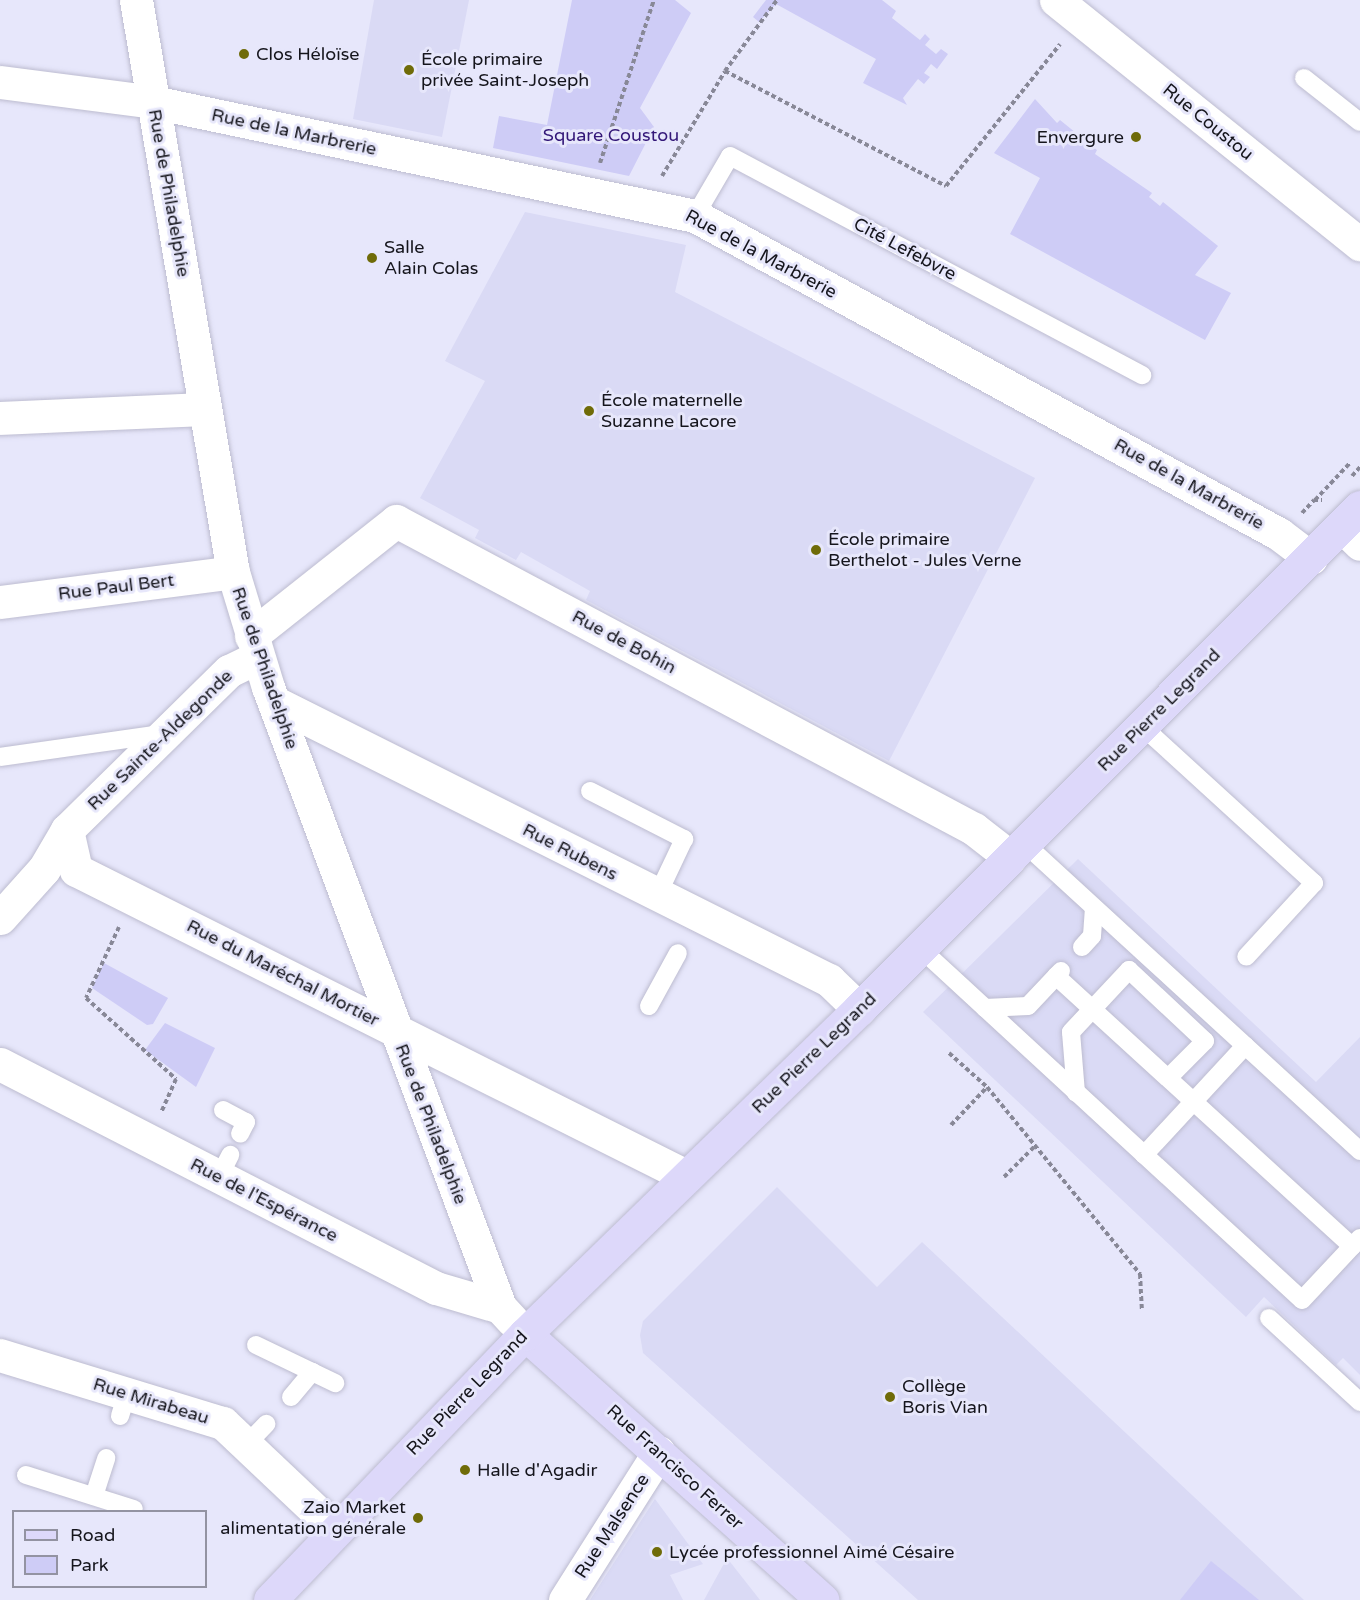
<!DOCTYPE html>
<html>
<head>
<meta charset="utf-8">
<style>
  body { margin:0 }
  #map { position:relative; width:1360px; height:1600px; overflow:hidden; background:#e7e7fb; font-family:"Varela Round",sans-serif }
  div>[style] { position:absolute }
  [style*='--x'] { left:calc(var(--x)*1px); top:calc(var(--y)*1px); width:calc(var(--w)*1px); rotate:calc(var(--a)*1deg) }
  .built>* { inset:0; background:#dadaf5 }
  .green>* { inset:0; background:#ceccf6 }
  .path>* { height:4px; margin-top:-2px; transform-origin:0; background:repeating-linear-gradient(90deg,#888897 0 4.5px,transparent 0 7.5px) }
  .roads { filter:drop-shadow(0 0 2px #bdbcd0) drop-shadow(0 0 2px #bdbcd0) }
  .lane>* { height:18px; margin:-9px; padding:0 9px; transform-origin:9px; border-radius:9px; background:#fff }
  .street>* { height:33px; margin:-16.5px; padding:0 16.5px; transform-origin:16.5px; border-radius:16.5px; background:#fff }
  .secondary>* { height:33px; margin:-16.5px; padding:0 16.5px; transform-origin:16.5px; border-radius:16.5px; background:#ddd8fa }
  .dots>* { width:16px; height:16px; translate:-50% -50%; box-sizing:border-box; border:3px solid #e7e7fb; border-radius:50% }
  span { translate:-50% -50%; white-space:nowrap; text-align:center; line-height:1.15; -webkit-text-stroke:6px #e7e7fb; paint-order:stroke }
  .poi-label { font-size:18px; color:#15151c }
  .left { translate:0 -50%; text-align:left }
  .right { translate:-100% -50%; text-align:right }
  .street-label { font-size:18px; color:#15151c }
  .park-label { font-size:18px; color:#331778 }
  .legend { position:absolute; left:12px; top:1510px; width:195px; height:78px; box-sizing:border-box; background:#e7e7fb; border:2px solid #9393a2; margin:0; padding:8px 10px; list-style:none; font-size:18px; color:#15151c }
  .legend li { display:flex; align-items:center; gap:12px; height:30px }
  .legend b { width:30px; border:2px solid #9393a2 }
</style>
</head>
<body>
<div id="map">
  <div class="built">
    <div style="clip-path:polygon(374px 0,469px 0,442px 137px,353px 119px)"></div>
    <div style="clip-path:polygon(525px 212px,686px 245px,675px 292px,1035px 478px,889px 761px,586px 600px,590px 591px,521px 552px,516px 560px,475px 538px,479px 530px,420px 498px,485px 381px,445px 361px)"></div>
    <div style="clip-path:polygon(1078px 859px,1316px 1082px,1360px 1037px,1360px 1375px,1343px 1358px,1336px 1365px,1264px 1297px,1246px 1317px,923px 1012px)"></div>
    <div style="clip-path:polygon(777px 1187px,877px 1287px,922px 1242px,1304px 1600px,918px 1600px,643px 1353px,640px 1335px,643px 1321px)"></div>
    <div style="clip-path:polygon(655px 1499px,703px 1564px,670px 1575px,683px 1600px,590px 1600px)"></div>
    <div style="clip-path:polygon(727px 1558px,760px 1600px,704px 1600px)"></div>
  </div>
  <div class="green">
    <div style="clip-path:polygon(572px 0,675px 0,691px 13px,640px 108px,654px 127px,629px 176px,493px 148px,499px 116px,547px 125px)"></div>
    <div style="clip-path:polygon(766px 0,882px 0,896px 11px,892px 18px,920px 40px,925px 34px,930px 39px,925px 45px,936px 54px,941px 49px,948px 54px,937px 69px,931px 64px,924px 73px,930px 77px,924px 84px,918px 79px,903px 98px,907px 105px,863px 83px,876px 59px,776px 4px,759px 22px,753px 17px)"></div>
    <div style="clip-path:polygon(1035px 99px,1057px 123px,1060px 120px,1097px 150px,1095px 154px,1152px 193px,1149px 197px,1160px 206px,1163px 202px,1218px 246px,1195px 275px,1231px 293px,1205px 340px,1010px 234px,1040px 178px,994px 153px)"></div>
    <div style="clip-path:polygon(104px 963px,168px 998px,153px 1024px,147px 1025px,92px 988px)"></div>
    <div style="clip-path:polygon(165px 1023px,215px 1048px,196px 1087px,145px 1050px)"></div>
    <div style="clip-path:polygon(1211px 1561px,1259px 1600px,1180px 1600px)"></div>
  </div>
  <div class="path">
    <div style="--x:725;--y:71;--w:88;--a:-53.8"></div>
    <div style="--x:600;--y:163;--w:172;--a:-71.7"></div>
    <div style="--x:662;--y:176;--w:122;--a:-59"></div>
    <div style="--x:725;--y:71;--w:249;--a:27.5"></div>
    <div style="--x:946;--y:186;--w:182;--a:-51.2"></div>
    <div style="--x:1352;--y:476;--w:12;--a:-48"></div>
    <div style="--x:1315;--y:500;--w:51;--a:-46.6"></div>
    <div style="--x:1302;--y:513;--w:18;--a:-47"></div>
    <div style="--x:1314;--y:500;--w:8;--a:0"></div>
    <div style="--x:119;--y:927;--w:78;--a:114.9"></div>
    <div style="--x:86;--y:998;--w:121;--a:42"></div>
    <div style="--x:176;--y:1079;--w:36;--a:114"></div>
    <div style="--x:949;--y:1053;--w:51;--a:41.8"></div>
    <div style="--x:987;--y:1087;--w:242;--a:50.7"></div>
    <div style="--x:1140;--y:1274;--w:37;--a:87"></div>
    <div style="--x:951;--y:1125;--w:52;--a:-46.5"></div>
    <div style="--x:1004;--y:1177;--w:45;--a:-45"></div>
  </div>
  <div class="roads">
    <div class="lane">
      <div style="--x:1304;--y:78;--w:71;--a:38.2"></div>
      <div style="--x:695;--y:216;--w:69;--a:-59.7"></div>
      <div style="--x:730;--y:156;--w:467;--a:28"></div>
      <div style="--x:1142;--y:726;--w:233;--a:42.4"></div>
      <div style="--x:1314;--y:883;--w:100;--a:132.6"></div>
      <div style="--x:0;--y:757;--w:163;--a:-8.1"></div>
      <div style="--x:590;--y:791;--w:106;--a:27.1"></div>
      <div style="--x:684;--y:839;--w:63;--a:115.3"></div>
      <div style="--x:1024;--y:843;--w:456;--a:42.5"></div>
      <div style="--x:1082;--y:947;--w:15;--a:-48"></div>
      <div style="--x:1092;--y:936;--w:27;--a:-86"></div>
      <div style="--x:920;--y:948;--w:519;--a:42.66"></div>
      <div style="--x:1302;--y:1300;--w:85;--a:-46.9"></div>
      <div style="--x:1056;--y:976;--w:401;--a:42.4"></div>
      <div style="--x:649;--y:1006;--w:60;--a:-61.3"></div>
      <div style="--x:985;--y:1008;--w:43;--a:-2.7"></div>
      <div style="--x:1028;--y:1006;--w:48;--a:-46.7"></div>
      <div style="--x:1076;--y:1093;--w:61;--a:-94.7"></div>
      <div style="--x:1071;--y:1032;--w:85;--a:-46.9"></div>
      <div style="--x:1129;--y:970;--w:104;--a:43.1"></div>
      <div style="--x:1205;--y:1041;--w:52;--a:135"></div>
      <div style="--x:223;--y:1110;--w:26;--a:28"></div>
      <div style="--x:246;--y:1122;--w:13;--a:117"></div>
      <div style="--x:1144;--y:1155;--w:149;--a:-47.2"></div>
      <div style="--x:219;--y:1177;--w:25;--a:-63"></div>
      <div style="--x:1269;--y:1318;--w:124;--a:42.7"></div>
      <div style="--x:256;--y:1345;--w:88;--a:25.7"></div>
      <div style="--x:291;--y:1397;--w:33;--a:-50"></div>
      <div style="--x:120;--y:1416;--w:24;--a:-73"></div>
      <div style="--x:247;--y:1444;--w:28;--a:-46"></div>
      <div style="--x:26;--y:1475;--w:113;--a:17.5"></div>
      <div style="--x:94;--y:1496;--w:40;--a:-72"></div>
    </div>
    <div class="street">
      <div style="--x:136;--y:0;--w:580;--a:80.38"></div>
      <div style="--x:233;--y:572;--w:120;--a:73.1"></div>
      <div style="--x:268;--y:687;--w:662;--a:69.48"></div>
      <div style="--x:1056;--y:0;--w:390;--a:38.8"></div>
      <div style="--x:0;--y:82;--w:154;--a:7.4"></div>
      <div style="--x:153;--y:102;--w:554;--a:11.88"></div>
      <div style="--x:695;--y:216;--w:665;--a:28.57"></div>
      <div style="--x:1279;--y:534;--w:40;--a:37"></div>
      <div style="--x:0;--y:418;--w:205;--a:-2.5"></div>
      <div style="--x:1342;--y:526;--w:25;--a:45"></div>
      <div style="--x:0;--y:602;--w:235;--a:-7.3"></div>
      <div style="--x:251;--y:636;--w:185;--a:-38.4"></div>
      <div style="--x:396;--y:521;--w:655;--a:28.05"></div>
      <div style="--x:974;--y:829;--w:46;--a:37.9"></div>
      <div style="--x:274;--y:702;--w:621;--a:26.61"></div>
      <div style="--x:829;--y:980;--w:42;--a:44"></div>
      <div style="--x:67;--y:830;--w:41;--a:77.3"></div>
      <div style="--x:76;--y:870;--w:682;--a:26.64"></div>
      <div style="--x:0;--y:918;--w:66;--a:-48.1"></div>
      <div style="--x:44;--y:869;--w:45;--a:-59.5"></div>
      <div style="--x:67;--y:830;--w:227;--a:-44.5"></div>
      <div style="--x:229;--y:671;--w:32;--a:-26"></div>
      <div style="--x:0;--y:1064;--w:490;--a:27.2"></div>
      <div style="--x:436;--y:1288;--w:67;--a:16.5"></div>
      <div style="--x:500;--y:1307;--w:18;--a:47"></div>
      <div style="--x:0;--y:1355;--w:233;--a:17"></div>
      <div style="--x:223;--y:1423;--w:154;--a:43.4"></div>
      <div style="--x:565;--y:1600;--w:175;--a:-57.6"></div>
    </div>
    <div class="secondary">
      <div style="--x:525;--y:1334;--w:399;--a:41.8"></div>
      <div style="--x:270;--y:1600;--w:368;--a:-46.2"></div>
      <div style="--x:525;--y:1334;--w:466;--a:-44.2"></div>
      <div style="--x:859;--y:1009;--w:709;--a:-45.06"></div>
    </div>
  </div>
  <div class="dots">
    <div style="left:244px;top:54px;background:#6f6b08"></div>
    <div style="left:409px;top:70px;background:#6f6b08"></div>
    <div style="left:1136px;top:137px;background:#6f6b08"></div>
    <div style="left:372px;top:258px;background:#6f6b08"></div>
    <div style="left:589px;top:411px;background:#6f6b08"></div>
    <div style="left:816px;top:550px;background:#6f6b08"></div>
    <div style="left:890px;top:1397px;background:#6f6b08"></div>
    <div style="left:465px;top:1470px;background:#6f6b08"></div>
    <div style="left:418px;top:1518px;background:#6f6b08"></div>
    <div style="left:657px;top:1552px;background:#6f6b08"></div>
  </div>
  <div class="poi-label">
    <span class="left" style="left:256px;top:54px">Clos Héloïse</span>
    <span class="left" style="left:421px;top:70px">École primaire<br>privée Saint-Joseph</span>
    <span class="right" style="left:1124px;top:137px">Envergure</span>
    <span class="left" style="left:384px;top:258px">Salle<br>Alain Colas</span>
    <span class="left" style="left:601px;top:411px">École maternelle<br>Suzanne Lacore</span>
    <span class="left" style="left:828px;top:550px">École primaire<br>Berthelot - Jules Verne</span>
    <span class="left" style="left:902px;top:1397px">Collège<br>Boris Vian</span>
    <span class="left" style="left:477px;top:1470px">Halle d'Agadir</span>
    <span class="right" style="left:406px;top:1518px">Zaio Market<br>alimentation générale</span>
    <span class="left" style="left:669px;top:1552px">Lycée professionnel Aimé Césaire</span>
  </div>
  <div class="street-label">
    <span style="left:1208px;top:122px;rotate:39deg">Rue Coustou</span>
    <span style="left:294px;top:132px;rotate:12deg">Rue de la Marbrerie</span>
    <span style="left:169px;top:193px;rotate:80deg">Rue de Philadelphie</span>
    <span style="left:905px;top:249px;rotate:28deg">Cité Lefebvre</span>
    <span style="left:761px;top:254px;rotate:28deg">Rue de la Marbrerie</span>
    <span style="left:1189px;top:484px;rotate:29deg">Rue de la Marbrerie</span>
    <span style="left:116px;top:587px;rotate:-7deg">Rue Paul Bert</span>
    <span style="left:624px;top:642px;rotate:28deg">Rue de Bohin</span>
    <span style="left:265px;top:668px;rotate:71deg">Rue de Philadelphie</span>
    <span style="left:1159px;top:710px;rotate:-45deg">Rue Pierre Legrand</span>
    <span style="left:160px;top:740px;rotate:-44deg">Rue Sainte-Aldegonde</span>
    <span style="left:570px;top:852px;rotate:27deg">Rue Rubens</span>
    <span style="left:283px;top:973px;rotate:27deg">Rue du Maréchal Mortier</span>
    <span style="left:814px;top:1053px;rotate:-44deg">Rue Pierre Legrand</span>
    <span style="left:431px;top:1124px;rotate:69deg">Rue de Philadelphie</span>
    <span style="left:264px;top:1200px;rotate:27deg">Rue de l'Espérance</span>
    <span style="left:467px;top:1393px;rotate:-46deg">Rue Pierre Legrand</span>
    <span style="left:151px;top:1401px;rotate:17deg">Rue Mirabeau</span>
    <span style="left:675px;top:1467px;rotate:42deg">Rue Francisco Ferrer</span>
    <span style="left:612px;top:1526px;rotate:-57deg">Rue Malsence</span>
  </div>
  <div class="park-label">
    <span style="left:611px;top:135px">Square Coustou</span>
  </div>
  <ul class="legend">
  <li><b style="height:8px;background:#ddd8fa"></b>Road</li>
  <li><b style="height:16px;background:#ceccf6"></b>Park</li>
  </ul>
</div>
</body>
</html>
